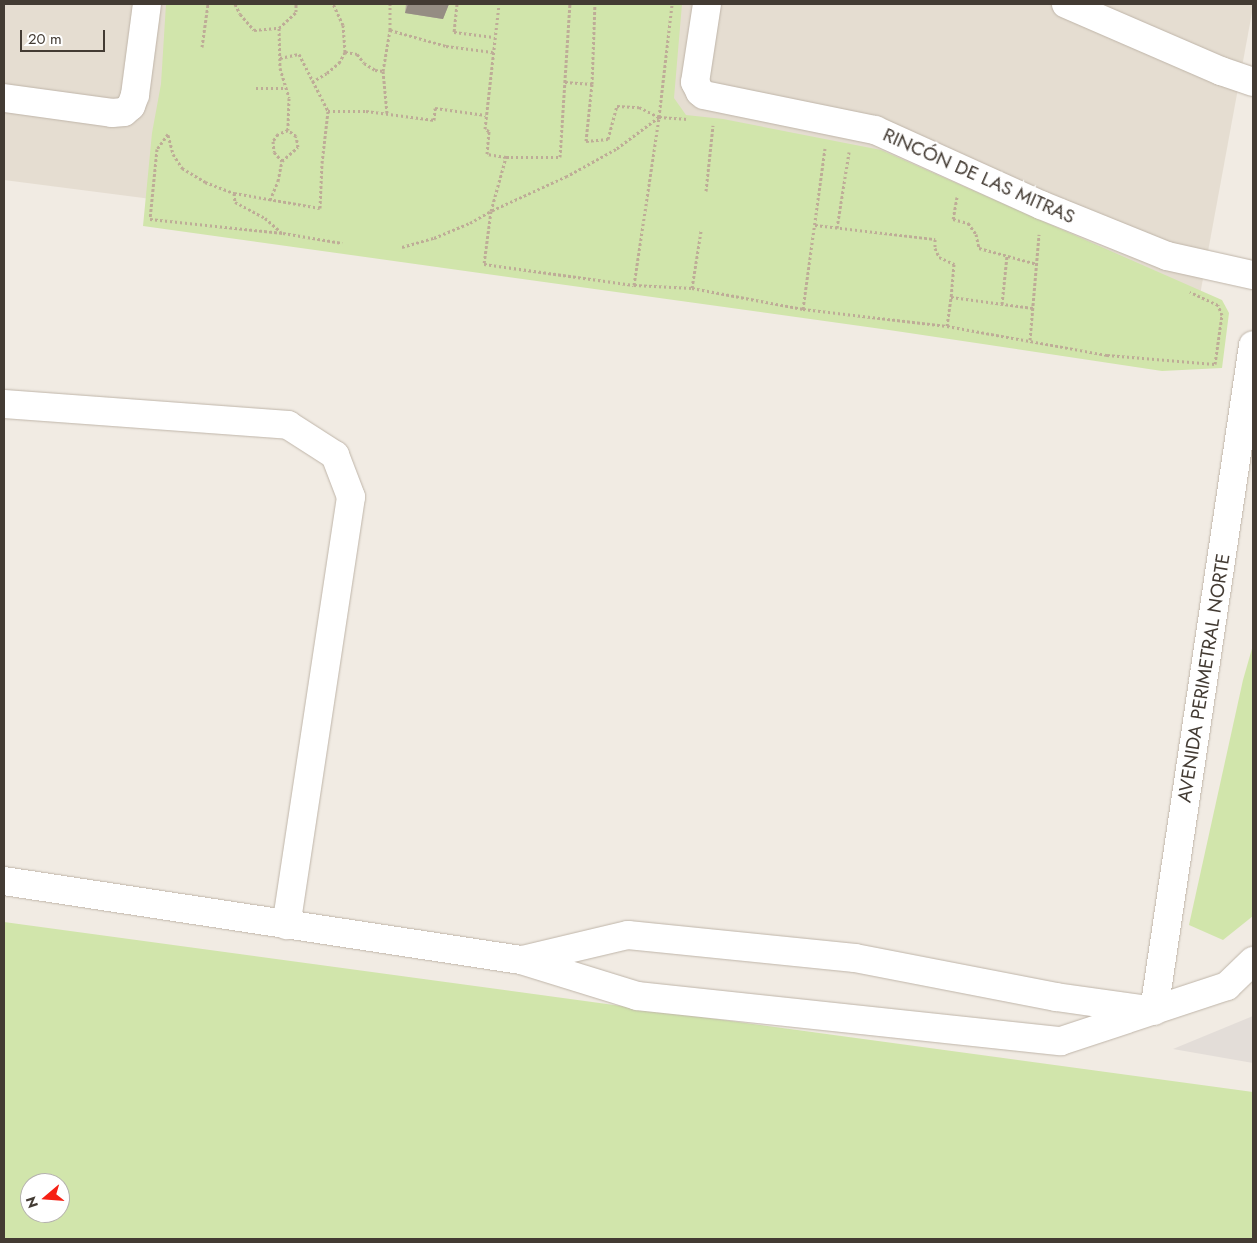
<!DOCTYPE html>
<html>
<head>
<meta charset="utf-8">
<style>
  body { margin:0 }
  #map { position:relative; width:1257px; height:1243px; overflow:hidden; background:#f1ebe3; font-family:Jost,sans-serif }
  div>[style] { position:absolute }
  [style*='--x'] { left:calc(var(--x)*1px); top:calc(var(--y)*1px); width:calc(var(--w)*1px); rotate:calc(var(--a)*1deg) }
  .residential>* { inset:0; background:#e5ddd1 }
  .industrial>* { inset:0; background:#e3ddd8 }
  .green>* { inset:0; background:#d1e5ab }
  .path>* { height:3px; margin-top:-1.5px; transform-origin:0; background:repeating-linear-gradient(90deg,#beac97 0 2.5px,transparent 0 5px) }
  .roads { filter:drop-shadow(0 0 1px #bfb5a9) drop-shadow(0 0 1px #bfb5a9) }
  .minor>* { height:28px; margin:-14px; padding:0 14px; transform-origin:14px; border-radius:14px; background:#fff }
  .wall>* { inset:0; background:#b7ada1 }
  .shaded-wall>* { inset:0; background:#958d83 }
  span { translate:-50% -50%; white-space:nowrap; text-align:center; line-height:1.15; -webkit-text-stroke:4.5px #fff; paint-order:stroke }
  .street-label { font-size:19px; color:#433b33 }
  .frame { position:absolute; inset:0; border:5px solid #433b33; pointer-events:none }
  .north { position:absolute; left:20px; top:1173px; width:50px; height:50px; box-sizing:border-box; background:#fff; border:1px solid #b4b1ad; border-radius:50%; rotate:252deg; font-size:14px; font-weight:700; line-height:20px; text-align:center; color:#433b33 }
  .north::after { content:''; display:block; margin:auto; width:18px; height:22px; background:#f62014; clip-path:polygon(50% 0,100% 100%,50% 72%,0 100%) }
  .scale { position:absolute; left:20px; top:30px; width:85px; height:22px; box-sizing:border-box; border:2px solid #433b33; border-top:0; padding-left:6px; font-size:15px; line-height:18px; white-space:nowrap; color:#433b33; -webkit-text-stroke:4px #fff; paint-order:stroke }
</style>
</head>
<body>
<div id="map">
  <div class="residential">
    <div style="clip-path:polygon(4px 4px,1253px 4px,1253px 7px,1193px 333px,4px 180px)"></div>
  </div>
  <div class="industrial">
    <div style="clip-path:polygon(1253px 1016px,1253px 1063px,1173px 1049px)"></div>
  </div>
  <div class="green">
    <div style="clip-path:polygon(166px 4px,682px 4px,674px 98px,686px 115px,723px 119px,881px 150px,1222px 300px,1229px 313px,1222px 368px,1162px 371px,889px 330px,143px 226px,152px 133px,161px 84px)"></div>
    <div style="clip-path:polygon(1253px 645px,1253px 916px,1223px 940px,1189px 925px,1243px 680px)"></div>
    <div style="clip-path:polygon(evenodd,4px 922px,1253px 1092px,1253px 1239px,4px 1239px,4px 922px,30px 1183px,60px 1183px,60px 1213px,30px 1213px,30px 1183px)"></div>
  </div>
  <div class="path">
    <div style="--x:235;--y:4;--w:11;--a:63"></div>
    <div style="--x:240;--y:14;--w:21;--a:49"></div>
    <div style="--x:254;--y:30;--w:25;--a:-5"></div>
    <div style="--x:279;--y:28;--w:23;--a:-43"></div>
    <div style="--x:296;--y:12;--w:8;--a:-90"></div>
    <div style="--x:457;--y:4;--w:28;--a:96"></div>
    <div style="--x:454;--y:32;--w:40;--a:7.1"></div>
    <div style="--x:279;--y:28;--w:40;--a:88.6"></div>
    <div style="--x:280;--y:68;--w:31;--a:73"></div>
    <div style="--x:289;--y:98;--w:32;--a:92"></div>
    <div style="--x:390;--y:30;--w:58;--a:15.9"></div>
    <div style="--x:446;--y:46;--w:47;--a:7.3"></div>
    <div style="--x:202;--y:47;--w:43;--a:-82.1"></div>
    <div style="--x:345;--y:52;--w:12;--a:9"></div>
    <div style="--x:357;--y:54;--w:11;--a:52"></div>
    <div style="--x:364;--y:63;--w:13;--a:32"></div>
    <div style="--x:375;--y:70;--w:8;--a:7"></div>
    <div style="--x:280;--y:58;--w:19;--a:-12"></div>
    <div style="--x:299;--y:54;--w:64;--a:63"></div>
    <div style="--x:328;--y:111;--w:38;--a:0"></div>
    <div style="--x:366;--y:111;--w:69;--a:7.5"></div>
    <div style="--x:434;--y:120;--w:12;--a:-85"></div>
    <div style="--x:435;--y:108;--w:51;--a:7.8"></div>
    <div style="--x:312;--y:82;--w:17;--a:-31"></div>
    <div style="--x:327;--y:73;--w:16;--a:-40"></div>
    <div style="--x:339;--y:63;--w:13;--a:-61"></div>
    <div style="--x:345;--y:52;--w:27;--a:-94"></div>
    <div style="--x:343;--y:25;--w:23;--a:-115"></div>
    <div style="--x:565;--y:82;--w:27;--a:4"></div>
    <div style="--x:592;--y:84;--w:80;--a:-87.9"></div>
    <div style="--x:592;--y:84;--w:57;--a:96"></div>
    <div style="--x:586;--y:141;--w:22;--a:-5"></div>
    <div style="--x:608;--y:139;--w:34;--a:-75"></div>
    <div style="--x:617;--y:106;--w:22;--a:3"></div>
    <div style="--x:639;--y:107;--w:22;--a:27"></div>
    <div style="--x:659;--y:117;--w:29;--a:4"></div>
    <div style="--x:256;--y:88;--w:28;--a:0"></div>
    <div style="--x:387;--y:113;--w:42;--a:-95.4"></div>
    <div style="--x:383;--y:71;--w:42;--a:-80.3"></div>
    <div style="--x:390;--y:30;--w:26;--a:-90"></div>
    <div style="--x:659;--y:117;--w:54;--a:143.3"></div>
    <div style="--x:616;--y:149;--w:56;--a:151.1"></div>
    <div style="--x:567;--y:176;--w:84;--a:155.3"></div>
    <div style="--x:491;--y:211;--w:53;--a:97.5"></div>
    <div style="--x:484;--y:264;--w:151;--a:8"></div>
    <div style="--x:634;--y:285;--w:170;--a:-81.5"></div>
    <div style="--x:659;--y:117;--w:114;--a:-83.4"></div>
    <div style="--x:168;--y:134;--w:19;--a:126"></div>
    <div style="--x:157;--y:149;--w:70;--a:95.7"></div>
    <div style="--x:150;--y:219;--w:134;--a:6"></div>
    <div style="--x:283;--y:233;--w:60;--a:9.6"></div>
    <div style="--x:168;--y:135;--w:20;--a:75"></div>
    <div style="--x:173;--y:154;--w:17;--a:57"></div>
    <div style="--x:182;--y:168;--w:27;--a:31"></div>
    <div style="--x:205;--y:182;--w:31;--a:21"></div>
    <div style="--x:234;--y:193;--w:87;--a:9.9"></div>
    <div style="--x:320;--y:208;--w:45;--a:-87.5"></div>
    <div style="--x:322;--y:163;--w:52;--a:-83.4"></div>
    <div style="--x:506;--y:157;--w:54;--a:0"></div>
    <div style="--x:560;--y:157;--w:153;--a:-86.3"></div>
    <div style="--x:706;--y:191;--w:66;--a:-83.9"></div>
    <div style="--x:234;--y:193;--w:9;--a:84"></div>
    <div style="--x:235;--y:202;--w:34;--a:28"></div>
    <div style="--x:265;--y:218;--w:21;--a:41"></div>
    <div style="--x:957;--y:197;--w:22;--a:100"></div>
    <div style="--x:953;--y:219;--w:16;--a:15"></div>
    <div style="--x:968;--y:223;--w:14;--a:54"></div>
    <div style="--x:976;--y:234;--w:14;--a:78"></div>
    <div style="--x:979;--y:248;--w:60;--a:15.4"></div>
    <div style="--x:270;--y:200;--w:21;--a:-67"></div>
    <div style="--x:278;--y:181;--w:20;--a:-79"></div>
    <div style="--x:282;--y:161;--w:21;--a:-41"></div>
    <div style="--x:298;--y:147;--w:11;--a:-100"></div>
    <div style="--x:296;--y:136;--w:10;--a:-143"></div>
    <div style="--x:288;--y:130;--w:11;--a:158"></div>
    <div style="--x:278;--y:134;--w:9;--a:126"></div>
    <div style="--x:273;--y:141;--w:11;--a:85"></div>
    <div style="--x:274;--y:152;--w:12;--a:48"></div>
    <div style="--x:815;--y:225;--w:121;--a:6.7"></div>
    <div style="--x:935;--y:239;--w:9;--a:90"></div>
    <div style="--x:935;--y:248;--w:10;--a:66"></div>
    <div style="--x:939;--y:257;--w:17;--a:25"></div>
    <div style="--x:954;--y:264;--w:33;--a:95"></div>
    <div style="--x:951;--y:297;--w:83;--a:7.6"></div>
    <div style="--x:837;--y:228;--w:77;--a:-81"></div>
    <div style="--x:402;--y:247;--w:33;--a:-16"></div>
    <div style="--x:434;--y:238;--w:39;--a:-23"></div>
    <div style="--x:470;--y:223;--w:24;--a:-30"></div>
    <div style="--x:491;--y:211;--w:56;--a:-74.5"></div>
    <div style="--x:506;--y:157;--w:19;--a:-171"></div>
    <div style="--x:487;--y:154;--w:23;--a:-85"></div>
    <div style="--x:489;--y:131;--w:4;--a:-153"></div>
    <div style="--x:485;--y:129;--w:126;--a:-83.6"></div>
    <div style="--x:634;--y:285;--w:58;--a:3"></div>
    <div style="--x:692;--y:288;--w:113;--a:10.7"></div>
    <div style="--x:803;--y:309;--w:145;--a:6.7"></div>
    <div style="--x:947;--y:326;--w:163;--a:10.3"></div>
    <div style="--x:1107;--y:355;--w:108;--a:4.8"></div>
    <div style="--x:1215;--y:364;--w:49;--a:-81.9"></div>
    <div style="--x:1222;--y:315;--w:11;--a:-112"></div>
    <div style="--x:1218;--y:305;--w:31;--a:-155"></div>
    <div style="--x:692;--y:288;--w:58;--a:-81"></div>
    <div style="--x:1002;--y:304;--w:48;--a:-84.1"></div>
    <div style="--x:803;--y:309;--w:162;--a:-82.2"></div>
    <div style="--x:947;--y:326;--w:29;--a:-82"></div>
    <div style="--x:1030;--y:340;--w:106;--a:-85.1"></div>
  </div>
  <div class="roads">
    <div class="minor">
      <div style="--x:707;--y:4;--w:79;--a:98.7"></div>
      <div style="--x:695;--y:82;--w:11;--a:63"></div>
      <div style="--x:700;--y:92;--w:5;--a:37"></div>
      <div style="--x:704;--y:95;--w:175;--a:11.6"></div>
      <div style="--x:875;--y:130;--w:182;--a:24.3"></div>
      <div style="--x:1041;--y:205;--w:136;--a:22"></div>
      <div style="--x:1167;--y:256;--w:88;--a:12.5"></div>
      <div style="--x:1066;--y:4;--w:169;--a:23.4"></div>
      <div style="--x:1221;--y:71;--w:34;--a:19"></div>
      <div style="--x:4;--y:98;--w:109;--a:7.9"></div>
      <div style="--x:112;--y:113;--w:12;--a:-5"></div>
      <div style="--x:124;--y:112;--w:9;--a:-41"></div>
      <div style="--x:131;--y:106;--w:12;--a:-70"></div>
      <div style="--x:135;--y:95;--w:92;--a:-82.5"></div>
      <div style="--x:4;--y:404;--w:285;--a:4.2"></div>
      <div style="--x:288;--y:425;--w:56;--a:32.6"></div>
      <div style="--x:335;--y:455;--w:45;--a:69.1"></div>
      <div style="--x:351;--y:497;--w:433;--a:98.6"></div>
      <div style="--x:4;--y:881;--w:523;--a:8.69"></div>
      <div style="--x:521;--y:960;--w:121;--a:17.2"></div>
      <div style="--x:637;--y:996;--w:426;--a:6.1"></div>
      <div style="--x:1061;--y:1041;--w:175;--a:-18.3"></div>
      <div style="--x:1227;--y:986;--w:36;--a:-44"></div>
      <div style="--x:522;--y:960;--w:109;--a:-13.3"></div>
      <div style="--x:628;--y:935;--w:228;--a:5.8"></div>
      <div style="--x:855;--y:958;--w:205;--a:11"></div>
      <div style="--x:1056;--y:997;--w:92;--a:8.1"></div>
      <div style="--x:1154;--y:1011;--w:673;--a:-81.54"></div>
    </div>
  </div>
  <div class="wall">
    <div style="clip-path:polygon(406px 4px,449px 4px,443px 19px,405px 13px)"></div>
  </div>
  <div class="shaded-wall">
    <div style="clip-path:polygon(408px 4px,449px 4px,443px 19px,405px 13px)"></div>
  </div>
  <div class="street-label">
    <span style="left:979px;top:176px;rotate:24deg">RINCÓN DE LAS MITRAS</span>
    <span style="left:1204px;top:678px;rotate:-81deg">AVENIDA PERIMETRAL NORTE</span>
  </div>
  <div class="frame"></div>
  <div class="north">N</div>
  <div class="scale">20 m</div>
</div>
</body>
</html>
